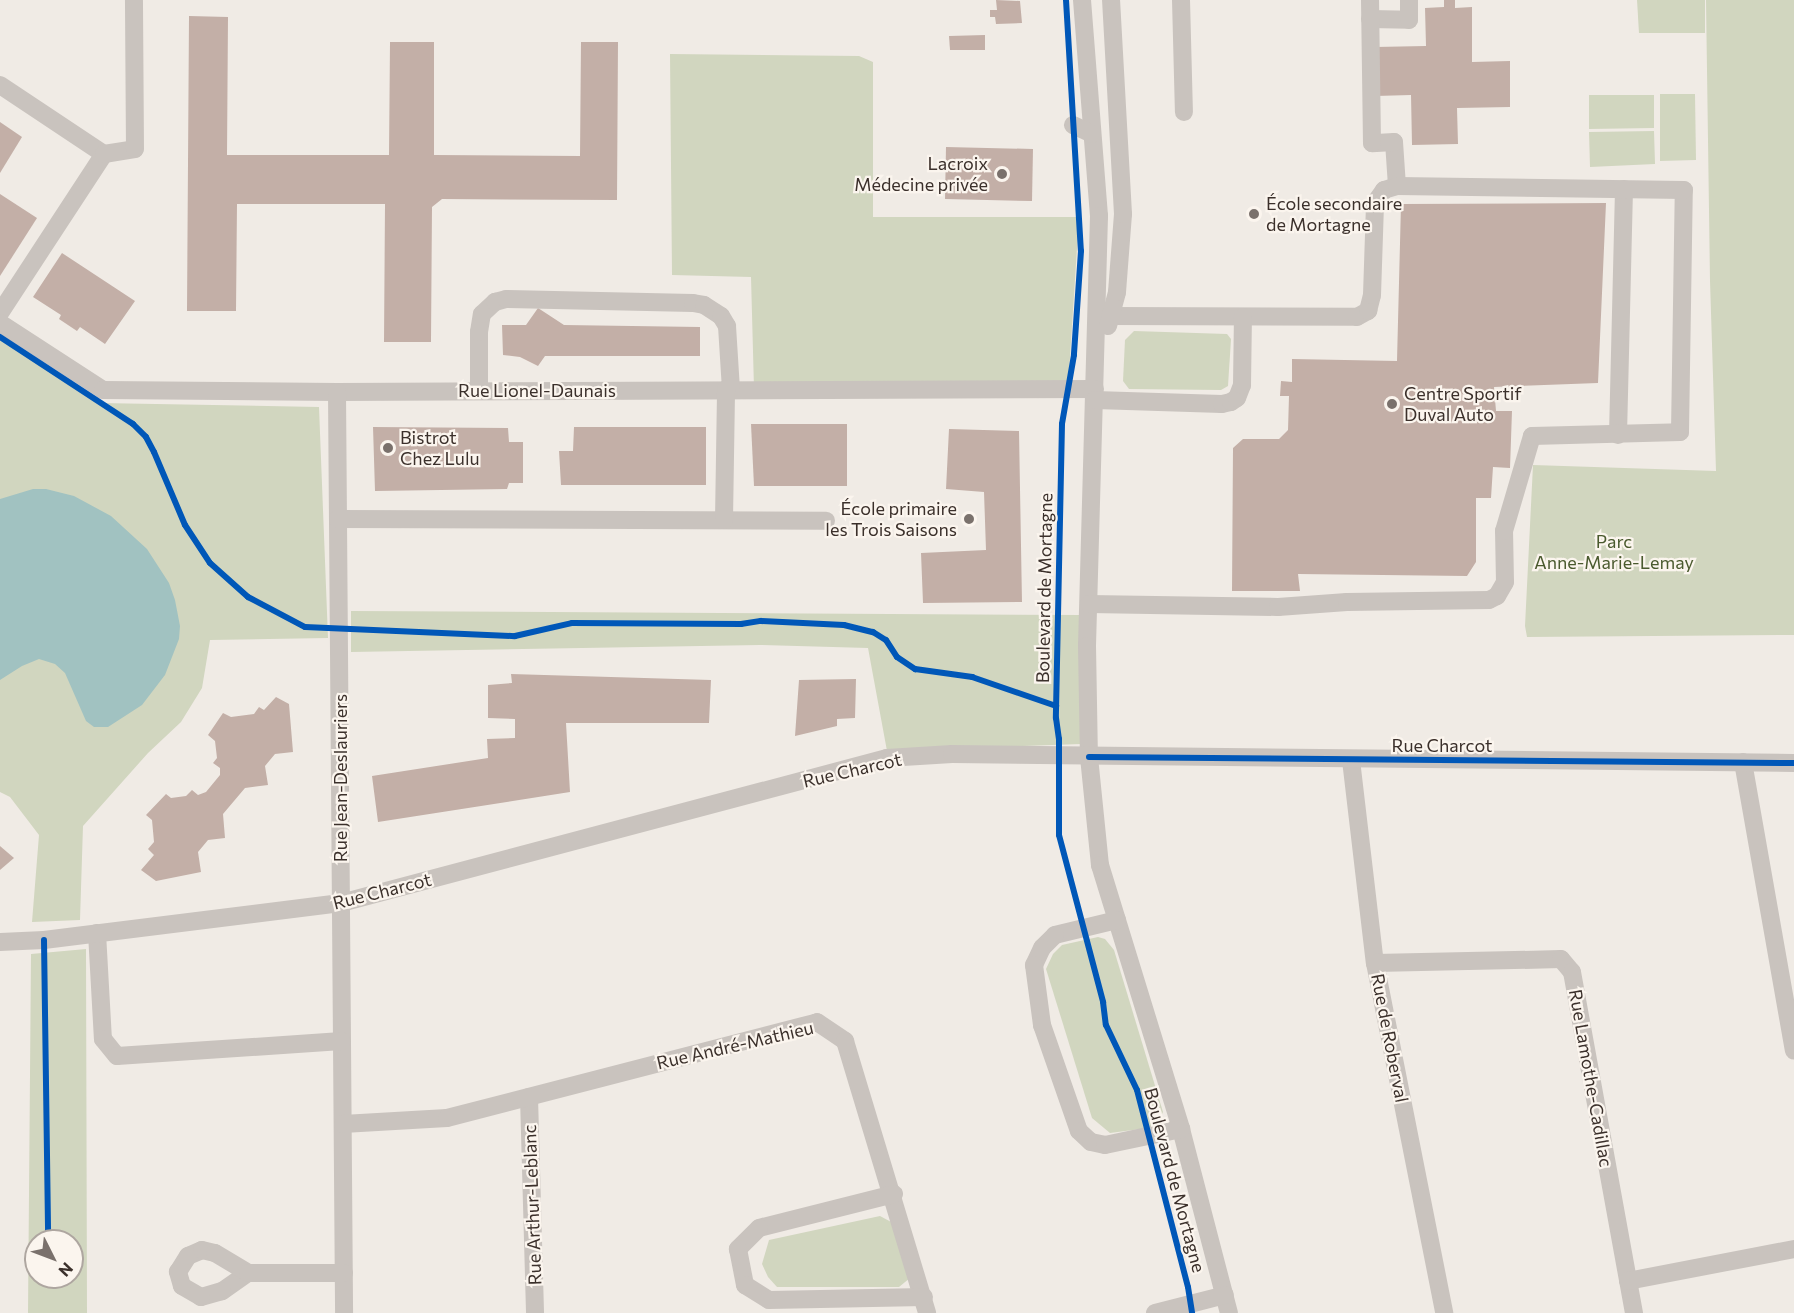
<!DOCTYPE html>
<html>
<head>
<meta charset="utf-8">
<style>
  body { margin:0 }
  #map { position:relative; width:1794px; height:1313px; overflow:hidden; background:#f0ebe5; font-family:Commissioner,sans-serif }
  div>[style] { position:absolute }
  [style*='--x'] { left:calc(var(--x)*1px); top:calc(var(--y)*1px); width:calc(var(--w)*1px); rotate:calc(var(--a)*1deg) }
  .green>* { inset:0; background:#d1d6bf }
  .water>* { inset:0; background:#a1c2c1 }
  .building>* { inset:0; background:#c3afa7 }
  .minor>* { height:18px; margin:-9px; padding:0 9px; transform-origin:9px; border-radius:9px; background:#c9c3be }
  .cycleway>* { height:6px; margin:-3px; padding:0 3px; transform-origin:3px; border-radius:3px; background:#0057b8 }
  .dots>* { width:16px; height:16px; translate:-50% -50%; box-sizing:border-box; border:3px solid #fbf5ee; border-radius:50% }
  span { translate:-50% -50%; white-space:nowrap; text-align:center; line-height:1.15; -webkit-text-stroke:4.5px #fbf5ee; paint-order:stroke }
  .poi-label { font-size:18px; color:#3b302b }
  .right { translate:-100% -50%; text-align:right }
  .left { translate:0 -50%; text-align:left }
  .street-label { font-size:18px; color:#3b302b }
  .park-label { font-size:18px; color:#4a5a2e }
  .north { position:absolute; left:24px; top:1229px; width:60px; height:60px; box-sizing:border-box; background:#fbf5ee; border:2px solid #aea6a0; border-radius:50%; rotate:132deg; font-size:16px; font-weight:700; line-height:24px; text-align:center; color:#3b302b }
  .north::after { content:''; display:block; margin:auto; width:21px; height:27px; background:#7a716c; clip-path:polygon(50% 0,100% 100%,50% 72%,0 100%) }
</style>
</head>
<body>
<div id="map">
  <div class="green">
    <div style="clip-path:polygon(1637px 0,1705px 0,1705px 33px,1639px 33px)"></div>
    <div style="clip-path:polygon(1706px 0,1794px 0,1794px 635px,1527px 637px,1525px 626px,1533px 465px,1716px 471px,1710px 281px)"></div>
    <div style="clip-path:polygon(670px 54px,859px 56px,873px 62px,873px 217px,1079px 217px,1068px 389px,754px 389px,751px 277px,672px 275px)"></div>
    <div style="clip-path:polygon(1660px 94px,1695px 94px,1696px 160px,1660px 161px)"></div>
    <div style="clip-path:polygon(1589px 95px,1654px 95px,1654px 128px,1589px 129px)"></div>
    <div style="clip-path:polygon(1654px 131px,1655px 164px,1590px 167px,1589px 132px)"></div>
    <div style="clip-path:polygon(1134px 331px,1227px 334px,1231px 339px,1228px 386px,1221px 390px,1129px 389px,1123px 381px,1125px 340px)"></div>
    <div style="clip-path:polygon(0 338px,99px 403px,319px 407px,328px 638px,210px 640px,202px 688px,181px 722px,148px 753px,83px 826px,80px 920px,32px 922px,39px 835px,10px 797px,0 792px)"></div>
    <div style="clip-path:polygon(351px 611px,1081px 615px,1081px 744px,887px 751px,868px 648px,760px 645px,351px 652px)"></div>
    <div style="clip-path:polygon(1098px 937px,1105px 939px,1114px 950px,1163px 1112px,1158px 1122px,1148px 1128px,1110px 1133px,1092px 1118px,1046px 969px,1053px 954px,1062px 945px)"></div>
    <div style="clip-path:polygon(evenodd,86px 949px,87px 1313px,28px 1313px,31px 954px,86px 949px,36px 1241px,72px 1241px,72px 1277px,36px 1277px,36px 1241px)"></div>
    <div style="clip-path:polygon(880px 1216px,893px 1223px,910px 1278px,899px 1287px,777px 1287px,768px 1277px,762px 1264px,769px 1240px)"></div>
  </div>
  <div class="water">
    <div style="clip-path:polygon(33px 489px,46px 489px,74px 496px,111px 516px,147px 549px,169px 583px,175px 600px,180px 626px,179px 639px,165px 675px,142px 705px,108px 727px,94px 727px,86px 721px,65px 673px,55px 664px,39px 659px,22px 666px,0 680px,0 499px)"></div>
  </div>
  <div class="building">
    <div style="clip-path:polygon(996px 0,1020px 1px,1022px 23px,996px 24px,995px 17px,990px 17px,990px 10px,997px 10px)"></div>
    <div style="clip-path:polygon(1444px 0,1455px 0,1455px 8px,1472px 7px,1472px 62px,1510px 61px,1510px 107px,1457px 108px,1458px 144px,1412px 145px,1411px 95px,1375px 96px,1375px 47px,1426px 46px,1425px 8px,1444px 7px)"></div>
    <div style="clip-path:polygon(189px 16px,228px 17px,227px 155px,389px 155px,390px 42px,434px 42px,434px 155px,580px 156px,581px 42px,618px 42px,617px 200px,442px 199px,432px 207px,431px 342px,384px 342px,385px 204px,237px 204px,236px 311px,187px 311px)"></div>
    <div style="clip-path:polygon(985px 35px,985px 50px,950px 50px,949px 36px)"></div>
    <div style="clip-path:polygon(0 122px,22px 137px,0 173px)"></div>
    <div style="clip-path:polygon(946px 147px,1033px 149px,1032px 201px,945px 199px)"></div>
    <div style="clip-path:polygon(0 194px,37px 218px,0 276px)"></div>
    <div style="clip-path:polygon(1606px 203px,1598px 383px,1494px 387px,1496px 411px,1512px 411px,1510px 468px,1493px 467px,1491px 498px,1476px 498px,1476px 562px,1467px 576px,1298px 574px,1300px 591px,1232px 591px,1233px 448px,1243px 439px,1279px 439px,1288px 430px,1289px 396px,1280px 396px,1281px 381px,1292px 382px,1292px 359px,1397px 361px,1401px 204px)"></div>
    <div style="clip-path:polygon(62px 253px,135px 301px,105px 344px,80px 327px,77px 331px,59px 319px,61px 315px,33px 297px)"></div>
    <div style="clip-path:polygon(538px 308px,564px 325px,700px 327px,700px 356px,545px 356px,538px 366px,520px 357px,503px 355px,502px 325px,526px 325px)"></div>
    <div style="clip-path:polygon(751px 424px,847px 424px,847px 486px,754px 486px)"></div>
    <div style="clip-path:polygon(373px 427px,508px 428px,509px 442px,523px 442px,523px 483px,509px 483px,507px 489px,375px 491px)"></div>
    <div style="clip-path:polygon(574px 427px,706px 427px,706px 485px,561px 485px,559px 451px,573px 451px)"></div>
    <div style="clip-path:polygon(949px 429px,1019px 431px,1022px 602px,923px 603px,921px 553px,986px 550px,984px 492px,946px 489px)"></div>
    <div style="clip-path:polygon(511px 674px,711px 680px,709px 723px,566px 723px,570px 792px,378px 822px,372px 776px,488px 758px,487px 739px,515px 738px,515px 719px,488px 718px,488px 685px,512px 683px)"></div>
    <div style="clip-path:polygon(856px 679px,855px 718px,837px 719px,837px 726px,795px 736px,799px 680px)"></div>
    <div style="clip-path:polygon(276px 697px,289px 704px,293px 752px,275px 754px,265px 766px,268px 785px,245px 788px,223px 814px,225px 838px,208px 840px,198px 852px,201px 872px,156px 881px,141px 870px,154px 855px,148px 849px,154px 842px,152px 820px,146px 815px,166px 794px,171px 798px,186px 796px,192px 790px,198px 795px,206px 792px,220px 775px,220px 768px,213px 763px,217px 758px,215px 741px,208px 735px,223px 713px,231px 717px,254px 714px,259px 707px,264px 710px)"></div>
    <div style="clip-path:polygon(0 846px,14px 858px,0 870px)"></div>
  </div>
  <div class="minor">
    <div style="--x:1082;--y:0;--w:217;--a:85.5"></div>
    <div style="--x:1099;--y:216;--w:430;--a:91.6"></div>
    <div style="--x:1087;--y:646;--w:111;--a:89"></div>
    <div style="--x:1089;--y:757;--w:109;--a:84.2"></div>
    <div style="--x:1100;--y:865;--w:276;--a:72.9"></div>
    <div style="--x:1181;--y:1129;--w:190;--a:75.4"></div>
    <div style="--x:1181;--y:0;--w:112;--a:88.5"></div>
    <div style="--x:1370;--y:19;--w:39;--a:1"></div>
    <div style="--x:1409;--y:20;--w:20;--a:-90"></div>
    <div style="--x:0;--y:85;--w:125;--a:33.6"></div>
    <div style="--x:104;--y:154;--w:190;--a:123.2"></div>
    <div style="--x:1073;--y:125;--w:21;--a:25"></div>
    <div style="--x:104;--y:154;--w:31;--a:-9"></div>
    <div style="--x:135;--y:149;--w:149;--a:-90.4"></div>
    <div style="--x:1110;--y:316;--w:247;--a:0.2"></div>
    <div style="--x:1357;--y:317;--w:13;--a:-29"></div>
    <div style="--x:1368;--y:311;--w:16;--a:-76"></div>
    <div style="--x:1372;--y:295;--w:92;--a:-88.1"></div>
    <div style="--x:1375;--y:203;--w:16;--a:-55"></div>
    <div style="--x:1384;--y:190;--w:14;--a:-17"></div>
    <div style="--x:1397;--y:186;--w:44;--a:-93.9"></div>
    <div style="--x:1394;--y:142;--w:22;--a:177"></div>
    <div style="--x:1372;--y:143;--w:143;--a:-90.8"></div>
    <div style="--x:0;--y:323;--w:123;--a:33"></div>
    <div style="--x:103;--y:390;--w:234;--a:0.5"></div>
    <div style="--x:337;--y:392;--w:758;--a:-0.23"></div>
    <div style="--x:1108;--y:326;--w:35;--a:-75"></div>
    <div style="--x:1117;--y:292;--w:78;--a:-85.6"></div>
    <div style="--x:1123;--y:214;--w:214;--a:-93.2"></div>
    <div style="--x:479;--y:391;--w:59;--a:-90"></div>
    <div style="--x:479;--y:332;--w:18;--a:-81"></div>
    <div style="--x:482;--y:314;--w:18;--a:-43"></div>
    <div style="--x:495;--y:302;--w:11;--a:-15"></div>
    <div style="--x:506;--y:299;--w:187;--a:1.2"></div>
    <div style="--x:693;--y:303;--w:11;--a:10"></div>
    <div style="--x:704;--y:305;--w:20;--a:33"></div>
    <div style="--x:721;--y:316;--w:12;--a:59"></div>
    <div style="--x:727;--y:326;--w:63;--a:86.4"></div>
    <div style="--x:337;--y:392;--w:921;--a:89.56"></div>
    <div style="--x:1095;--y:400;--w:127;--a:1.8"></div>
    <div style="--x:1222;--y:404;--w:9;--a:-13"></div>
    <div style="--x:1231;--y:402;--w:7;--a:-34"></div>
    <div style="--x:1237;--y:398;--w:14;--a:-69"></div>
    <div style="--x:1242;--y:385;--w:68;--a:-89.2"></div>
    <div style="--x:1618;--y:435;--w:246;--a:-88.6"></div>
    <div style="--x:338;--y:519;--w:488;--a:0.2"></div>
    <div style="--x:724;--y:520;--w:131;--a:-89.1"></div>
    <div style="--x:1089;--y:604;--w:189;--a:0.9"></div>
    <div style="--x:1278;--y:607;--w:69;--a:-4.1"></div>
    <div style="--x:1347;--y:602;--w:142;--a:-0.8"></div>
    <div style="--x:1489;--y:600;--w:9;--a:-27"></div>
    <div style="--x:1497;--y:596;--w:16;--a:-60"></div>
    <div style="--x:1505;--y:582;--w:51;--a:-91.1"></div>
    <div style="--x:1504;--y:531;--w:99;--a:-73.6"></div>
    <div style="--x:1532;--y:436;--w:148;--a:-1.5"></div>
    <div style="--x:1680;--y:432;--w:242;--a:-89.1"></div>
    <div style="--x:1684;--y:190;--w:287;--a:-179.2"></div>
    <div style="--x:1351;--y:760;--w:204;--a:83.3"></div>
    <div style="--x:1375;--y:963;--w:357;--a:78.8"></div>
    <div style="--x:1743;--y:762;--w:293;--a:80"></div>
    <div style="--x:1117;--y:920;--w:64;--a:166.4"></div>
    <div style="--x:1055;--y:935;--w:18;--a:135"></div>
    <div style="--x:1042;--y:948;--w:19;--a:115"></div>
    <div style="--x:1034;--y:965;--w:61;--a:82.4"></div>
    <div style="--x:1042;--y:1025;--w:112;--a:70.8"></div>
    <div style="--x:1079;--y:1131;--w:16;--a:43"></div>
    <div style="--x:1091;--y:1142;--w:14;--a:12"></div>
    <div style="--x:1105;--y:1145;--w:78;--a:-11.9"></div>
    <div style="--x:97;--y:933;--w:106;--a:86.8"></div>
    <div style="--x:103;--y:1039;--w:22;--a:51"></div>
    <div style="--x:117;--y:1056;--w:225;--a:-3.8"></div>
    <div style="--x:0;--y:942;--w:44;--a:-2.6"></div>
    <div style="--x:44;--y:940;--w:299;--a:-7.1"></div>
    <div style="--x:341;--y:903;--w:565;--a:-14.87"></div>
    <div style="--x:887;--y:758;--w:65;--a:-3.5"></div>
    <div style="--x:952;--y:754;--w:842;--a:0.61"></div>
    <div style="--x:1375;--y:963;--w:186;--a:-1.2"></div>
    <div style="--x:1561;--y:959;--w:17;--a:50"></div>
    <div style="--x:1572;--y:972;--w:347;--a:79.7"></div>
    <div style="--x:529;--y:1097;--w:216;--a:88.4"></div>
    <div style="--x:343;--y:1124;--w:104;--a:-3.3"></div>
    <div style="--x:447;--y:1118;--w:382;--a:-14.5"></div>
    <div style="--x:817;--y:1022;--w:34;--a:34"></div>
    <div style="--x:845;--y:1041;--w:284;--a:73.2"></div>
    <div style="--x:894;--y:1194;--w:139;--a:165.9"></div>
    <div style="--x:759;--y:1228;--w:30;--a:135"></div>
    <div style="--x:738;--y:1249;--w:37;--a:79"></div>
    <div style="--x:745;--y:1285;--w:28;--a:32"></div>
    <div style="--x:769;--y:1300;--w:155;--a:-1.1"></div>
    <div style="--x:248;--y:1273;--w:32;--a:145"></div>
    <div style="--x:222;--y:1291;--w:22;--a:164"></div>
    <div style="--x:201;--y:1297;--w:22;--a:-150"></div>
    <div style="--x:182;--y:1286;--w:15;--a:-106"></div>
    <div style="--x:178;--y:1272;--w:19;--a:-58"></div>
    <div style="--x:188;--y:1256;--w:15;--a:-23"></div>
    <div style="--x:202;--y:1250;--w:13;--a:13"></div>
    <div style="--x:215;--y:1253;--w:39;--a:31"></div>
    <div style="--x:248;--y:1273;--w:96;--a:0"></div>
    <div style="--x:1628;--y:1281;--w:169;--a:-10.9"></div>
    <div style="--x:1155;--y:1313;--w:72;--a:-14.4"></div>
  </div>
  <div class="cycleway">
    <div style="--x:1066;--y:0;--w:251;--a:86.6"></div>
    <div style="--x:1081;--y:251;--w:104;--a:93.9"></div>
    <div style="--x:1074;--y:355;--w:70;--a:99.9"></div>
    <div style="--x:1062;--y:424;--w:294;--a:91.2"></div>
    <div style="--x:1056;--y:718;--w:21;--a:82"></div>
    <div style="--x:1059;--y:739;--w:96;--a:90"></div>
    <div style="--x:1059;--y:835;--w:173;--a:75.2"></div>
    <div style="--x:1103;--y:1002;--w:23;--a:83"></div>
    <div style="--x:1106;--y:1025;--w:72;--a:64.5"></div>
    <div style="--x:1137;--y:1090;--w:203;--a:75.5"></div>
    <div style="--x:1188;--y:1287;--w:26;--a:81"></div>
    <div style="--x:0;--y:337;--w:159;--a:33.2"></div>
    <div style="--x:133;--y:424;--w:18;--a:45"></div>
    <div style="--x:146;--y:437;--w:17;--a:62"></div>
    <div style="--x:154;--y:452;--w:79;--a:67"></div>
    <div style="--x:185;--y:525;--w:45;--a:56.7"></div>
    <div style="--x:210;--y:563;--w:51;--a:41.8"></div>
    <div style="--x:248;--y:597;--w:64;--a:27.8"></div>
    <div style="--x:305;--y:627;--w:210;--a:2.5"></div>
    <div style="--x:515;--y:636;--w:58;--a:-12.8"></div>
    <div style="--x:572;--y:623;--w:169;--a:0.3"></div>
    <div style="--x:741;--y:624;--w:20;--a:-9"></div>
    <div style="--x:761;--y:621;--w:83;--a:2.8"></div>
    <div style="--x:844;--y:625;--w:30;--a:14"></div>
    <div style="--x:873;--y:632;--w:15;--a:32"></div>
    <div style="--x:886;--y:640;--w:20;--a:57"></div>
    <div style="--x:897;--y:657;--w:22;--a:34"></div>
    <div style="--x:915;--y:669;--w:58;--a:8"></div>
    <div style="--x:972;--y:677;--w:89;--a:19"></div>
    <div style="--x:1089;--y:757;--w:705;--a:0.49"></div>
    <div style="--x:44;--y:940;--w:301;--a:89.2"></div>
  </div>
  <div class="dots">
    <div style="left:1002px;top:174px;background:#7a716c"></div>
    <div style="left:1254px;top:214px;background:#7a716c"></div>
    <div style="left:1392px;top:404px;background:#7a716c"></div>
    <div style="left:388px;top:448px;background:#7a716c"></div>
    <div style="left:969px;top:519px;background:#7a716c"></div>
  </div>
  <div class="poi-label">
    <span class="right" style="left:988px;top:174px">Lacroix<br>Médecine privée</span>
    <span class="left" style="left:1266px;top:214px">École secondaire<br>de Mortagne</span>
    <span class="left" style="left:1404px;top:404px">Centre Sportif<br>Duval Auto</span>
    <span class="left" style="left:400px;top:448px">Bistrot<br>Chez Lulu</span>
    <span class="right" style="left:957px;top:519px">École primaire<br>les Trois Saisons</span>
  </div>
  <div class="street-label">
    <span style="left:537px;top:390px">Rue Lionel-Daunais</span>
    <span style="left:1044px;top:588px;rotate:-89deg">Boulevard de Mortagne</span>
    <span style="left:1442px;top:745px">Rue Charcot</span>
    <span style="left:852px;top:770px;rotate:-13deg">Rue Charcot</span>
    <span style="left:340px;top:778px;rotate:-90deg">Rue Jean-Deslauriers</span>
    <span style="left:382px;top:891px;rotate:-14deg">Rue Charcot</span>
    <span style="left:1390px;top:1038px;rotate:79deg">Rue de Roberval</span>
    <span style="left:735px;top:1045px;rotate:-13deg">Rue André-Mathieu</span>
    <span style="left:1591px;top:1078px;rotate:80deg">Rue Lamothe-Cadillac</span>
    <span style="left:1175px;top:1180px;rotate:75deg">Boulevard de Mortagne</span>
    <span style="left:532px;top:1205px;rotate:-92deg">Rue Arthur-Leblanc</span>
  </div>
  <div class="park-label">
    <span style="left:1614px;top:552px">Parc<br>Anne-Marie-Lemay</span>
  </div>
  <div class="north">N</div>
</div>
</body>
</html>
